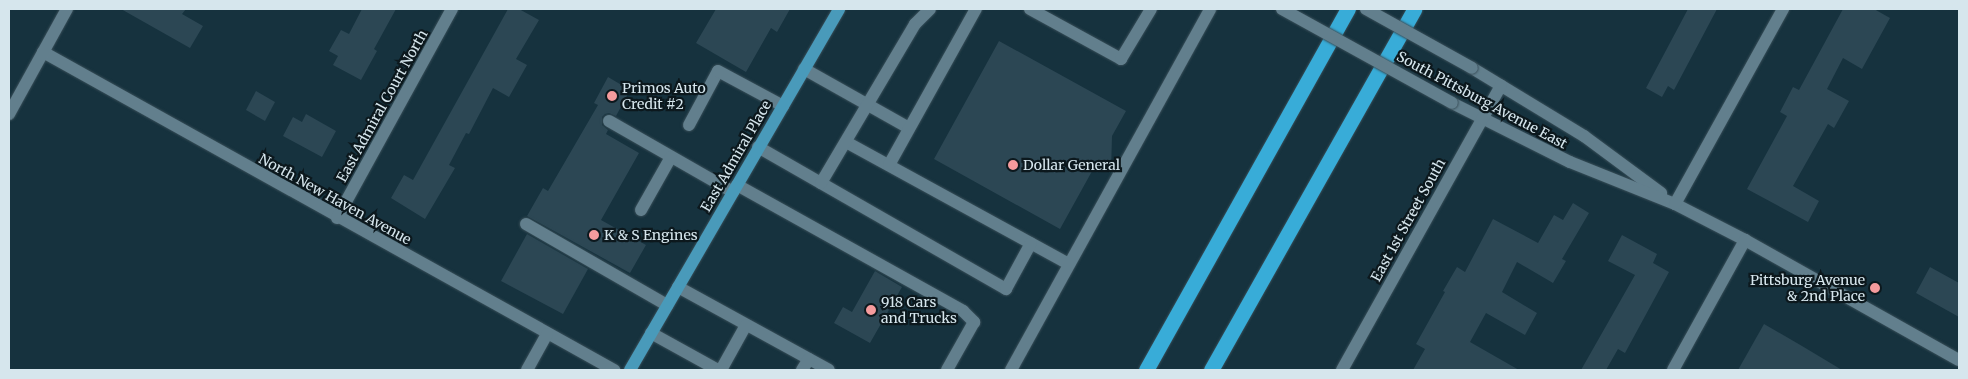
<!DOCTYPE html>
<html>
<head>
<meta charset="utf-8">
<style>
  body { margin:0 }
  #map { position:relative; width:1968px; height:379px; overflow:hidden; background:#16323e; font-family:Merriweather,serif }
  div>[style] { position:absolute }
  [style*='--x'] { left:calc(var(--x)*1px); top:calc(var(--y)*1px); width:calc(var(--w)*1px); rotate:calc(var(--a)*1deg) }
  .building>* { inset:0; background:#2c4754 }
  .roads { filter:drop-shadow(0 0 1px #384e58) drop-shadow(0 0 1px #384e58) }
  .minor>* { height:12px; margin:-6px; padding:0 6px; transform-origin:6px; border-radius:6px; background:#627f8d }
  .major>* { height:12px; margin:-6px; padding:0 6px; transform-origin:6px; border-radius:6px; background:#499aba }
  .highway>* { height:15px; margin:-7.5px; padding:0 7.5px; transform-origin:7.5px; border-radius:7.5px; background:#38acd8 }
  .bridges { filter:drop-shadow(0 0 1px #384e58) drop-shadow(0 0 1px #384e58) }
  .minor-bridge>* { height:12px; margin:-6px; padding:0 6px; transform-origin:6px; border-radius:6px; background:#627f8d }
  .dots>* { width:14px; height:14px; translate:-50% -50%; box-sizing:border-box; border:2px solid #0c181d; border-radius:50% }
  span { translate:-50% -50%; white-space:nowrap; text-align:center; line-height:1.15; -webkit-text-stroke:4.5px #0c181d; paint-order:stroke }
  .poi-label { font-size:14px; color:#d6e6ed }
  .left { translate:0 -50%; text-align:left }
  .right { translate:-100% -50%; text-align:right }
  .street-label { font-size:14px; color:#d6e6ed }
  .frame { position:absolute; inset:0; border:10px solid #d6e6ed; pointer-events:none }
</style>
</head>
<body>
<div id="map">
  <div class="building">
    <div style="clip-path:polygon(121px 9px,186px 9px,182px 14px,203px 26px,190px 48px)"></div>
    <div style="clip-path:polygon(362px 9px,396px 9px,374px 49px,377px 51px,361px 80px,333px 65px,338px 56px,329px 51px,341px 30px,349px 34px)"></div>
    <div style="clip-path:polygon(508px 9px,519px 9px,539px 20px,516px 59px,527px 65px,509px 97px,493px 88px,469px 134px,466px 133px,449px 165px,455px 168px,425px 219px,391px 198px,404px 175px,413px 180px)"></div>
    <div style="clip-path:polygon(716px 9px,790px 9px,777px 32px,771px 28px,746px 72px,696px 43px)"></div>
    <div style="clip-path:polygon(1688px 9px,1717px 9px,1674px 90px,1668px 86px,1662px 97px,1646px 88px)"></div>
    <div style="clip-path:polygon(1843px 9px,1874px 9px,1890px 18px,1862px 69px,1843px 58px,1827px 89px,1849px 101px,1834px 128px,1828px 124px,1793px 186px,1819px 201px,1808px 222px,1747px 189px,1787px 116px,1780px 112px,1793px 87px,1799px 90px)"></div>
    <div style="clip-path:polygon(999px 41px,1126px 111px,1112px 136px,1111px 172px,1096px 164px,1060px 229px,934px 159px)"></div>
    <div style="clip-path:polygon(608px 77px,630px 90px,616px 116px,609px 113px,605px 114px,602px 117px,602px 125px,608px 130px,606px 134px,639px 153px,601px 220px,646px 245px,630px 273px,527px 216px,543px 188px,548px 191px,598px 105px,594px 103px)"></div>
    <div style="clip-path:polygon(256px 91px,275px 102px,265px 121px,246px 110px)"></div>
    <div style="clip-path:polygon(306px 114px,336px 131px,322px 157px,283px 136px,293px 117px,302px 122px)"></div>
    <div style="clip-path:polygon(1573px 203px,1589px 213px,1562px 259px,1566px 261px,1553px 283px,1517px 262px,1502px 292px,1537px 313px,1525px 335px,1486px 313px,1470px 342px,1519px 370px,1413px 370px,1425px 349px,1416px 344px,1445px 292px,1443px 291px,1457px 267px,1465px 272px,1493px 219px,1538px 243px,1554px 215px,1563px 220px)"></div>
    <div style="clip-path:polygon(527px 234px,588px 269px,563px 314px,501px 281px)"></div>
    <div style="clip-path:polygon(1622px 235px,1657px 254px,1653px 263px,1669px 272px,1625px 353px,1618px 349px,1606px 370px,1581px 370px,1635px 275px,1608px 261px)"></div>
    <div style="clip-path:polygon(1930px 267px,1959px 283px,1959px 317px,1916px 293px)"></div>
    <div style="clip-path:polygon(875px 271px,902px 287px,870px 343px,834px 323px,843px 307px,852px 312px)"></div>
    <div style="clip-path:polygon(1764px 324px,1802px 346px,1842px 370px,1738px 370px)"></div>
  </div>
  <div class="roads">
    <div class="minor">
      <div style="--x:1030;--y:9;--w:104;--a:28.8"></div>
      <div style="--x:1121;--y:59;--w:58;--a:-59"></div>
      <div style="--x:43;--y:52;--w:654;--a:29.11"></div>
      <div style="--x:1472;--y:68;--w:131;--a:31.3"></div>
      <div style="--x:1584;--y:136;--w:96;--a:36.5"></div>
      <div style="--x:804;--y:69;--w:120;--a:29.3"></div>
      <div style="--x:1452;--y:103;--w:132;--a:26.6"></div>
      <div style="--x:1570;--y:162;--w:113;--a:21.8"></div>
      <div style="--x:1675;--y:204;--w:79;--a:27.2"></div>
      <div style="--x:1745;--y:240;--w:245;--a:29.3"></div>
      <div style="--x:9;--y:114;--w:120;--a:-61.1"></div>
      <div style="--x:609;--y:121;--w:143;--a:29.8"></div>
      <div style="--x:689;--y:125;--w:61;--a:-61.8"></div>
      <div style="--x:718;--y:71;--w:74;--a:28.3"></div>
      <div style="--x:846;--y:142;--w:254;--a:28.7"></div>
      <div style="--x:758;--y:147;--w:286;--a:29.8"></div>
      <div style="--x:1006;--y:289;--w:52;--a:-61.5"></div>
      <div style="--x:889;--y:165;--w:179;--a:-60.9"></div>
      <div style="--x:821;--y:183;--w:185;--a:-59.4"></div>
      <div style="--x:915;--y:24;--w:21;--a:-45"></div>
      <div style="--x:737;--y:185;--w:259;--a:29.1"></div>
      <div style="--x:963;--y:311;--w:16;--a:45"></div>
      <div style="--x:974;--y:322;--w:55;--a:119.4"></div>
      <div style="--x:1675;--y:204;--w:223;--a:-61"></div>
      <div style="--x:641;--y:210;--w:61;--a:-60.5"></div>
      <div style="--x:337;--y:218;--w:239;--a:-61.2"></div>
      <div style="--x:526;--y:224;--w:163;--a:29.9"></div>
      <div style="--x:678;--y:287;--w:172;--a:28.8"></div>
      <div style="--x:651;--y:333;--w:77;--a:28.9"></div>
      <div style="--x:527;--y:370;--w:41;--a:-60.9"></div>
      <div style="--x:721;--y:370;--w:51;--a:-60.9"></div>
      <div style="--x:802;--y:370;--w:13;--a:-58"></div>
      <div style="--x:1011;--y:370;--w:412;--a:-61.1"></div>
      <div style="--x:1342;--y:370;--w:326;--a:-60.8"></div>
      <div style="--x:1673;--y:370;--w:149;--a:-61"></div>
    </div>
    <div class="major">
      <div style="--x:630;--y:370;--w:417;--a:-59.9"></div>
    </div>
    <div class="highway">
      <div style="--x:1146;--y:370;--w:414;--a:-60.8"></div>
      <div style="--x:1211;--y:370;--w:414;--a:-60.6"></div>
    </div>
  </div>
  <div class="bridges">
    <div class="minor-bridge">
      <div style="--x:1282;--y:9;--w:194;--a:28.9"></div>
      <div style="--x:1366;--y:9;--w:121;--a:29.1"></div>
    </div>
  </div>
  <div class="dots">
    <div style="left:612px;top:96px;background:#f59b9d"></div>
    <div style="left:1013px;top:165px;background:#f59b9d"></div>
    <div style="left:594px;top:235px;background:#f59b9d"></div>
    <div style="left:1875px;top:288px;background:#f59b9d"></div>
    <div style="left:871px;top:310px;background:#f59b9d"></div>
  </div>
  <div class="poi-label">
    <span class="left" style="left:622px;top:96px">Primos Auto<br>Credit #2</span>
    <span class="left" style="left:1023px;top:165px">Dollar General</span>
    <span class="left" style="left:604px;top:235px">K &amp; S Engines</span>
    <span class="right" style="left:1865px;top:288px">Pittsburg Avenue<br>&amp; 2nd Place</span>
    <span class="left" style="left:881px;top:310px">918 Cars<br>and Trucks</span>
  </div>
  <div class="street-label">
    <span style="left:1482px;top:100px;rotate:28deg">South Pittsburg Avenue East</span>
    <span style="left:382px;top:106px;rotate:-61deg">East Admiral Court North</span>
    <span style="left:736px;top:156px;rotate:-60deg">East Admiral Place</span>
    <span style="left:335px;top:199px;rotate:29deg">North New Haven Avenue</span>
    <span style="left:1408px;top:220px;rotate:-61deg">East 1st Street South</span>
  </div>
  <div class="frame"></div>
</div>
</body>
</html>
